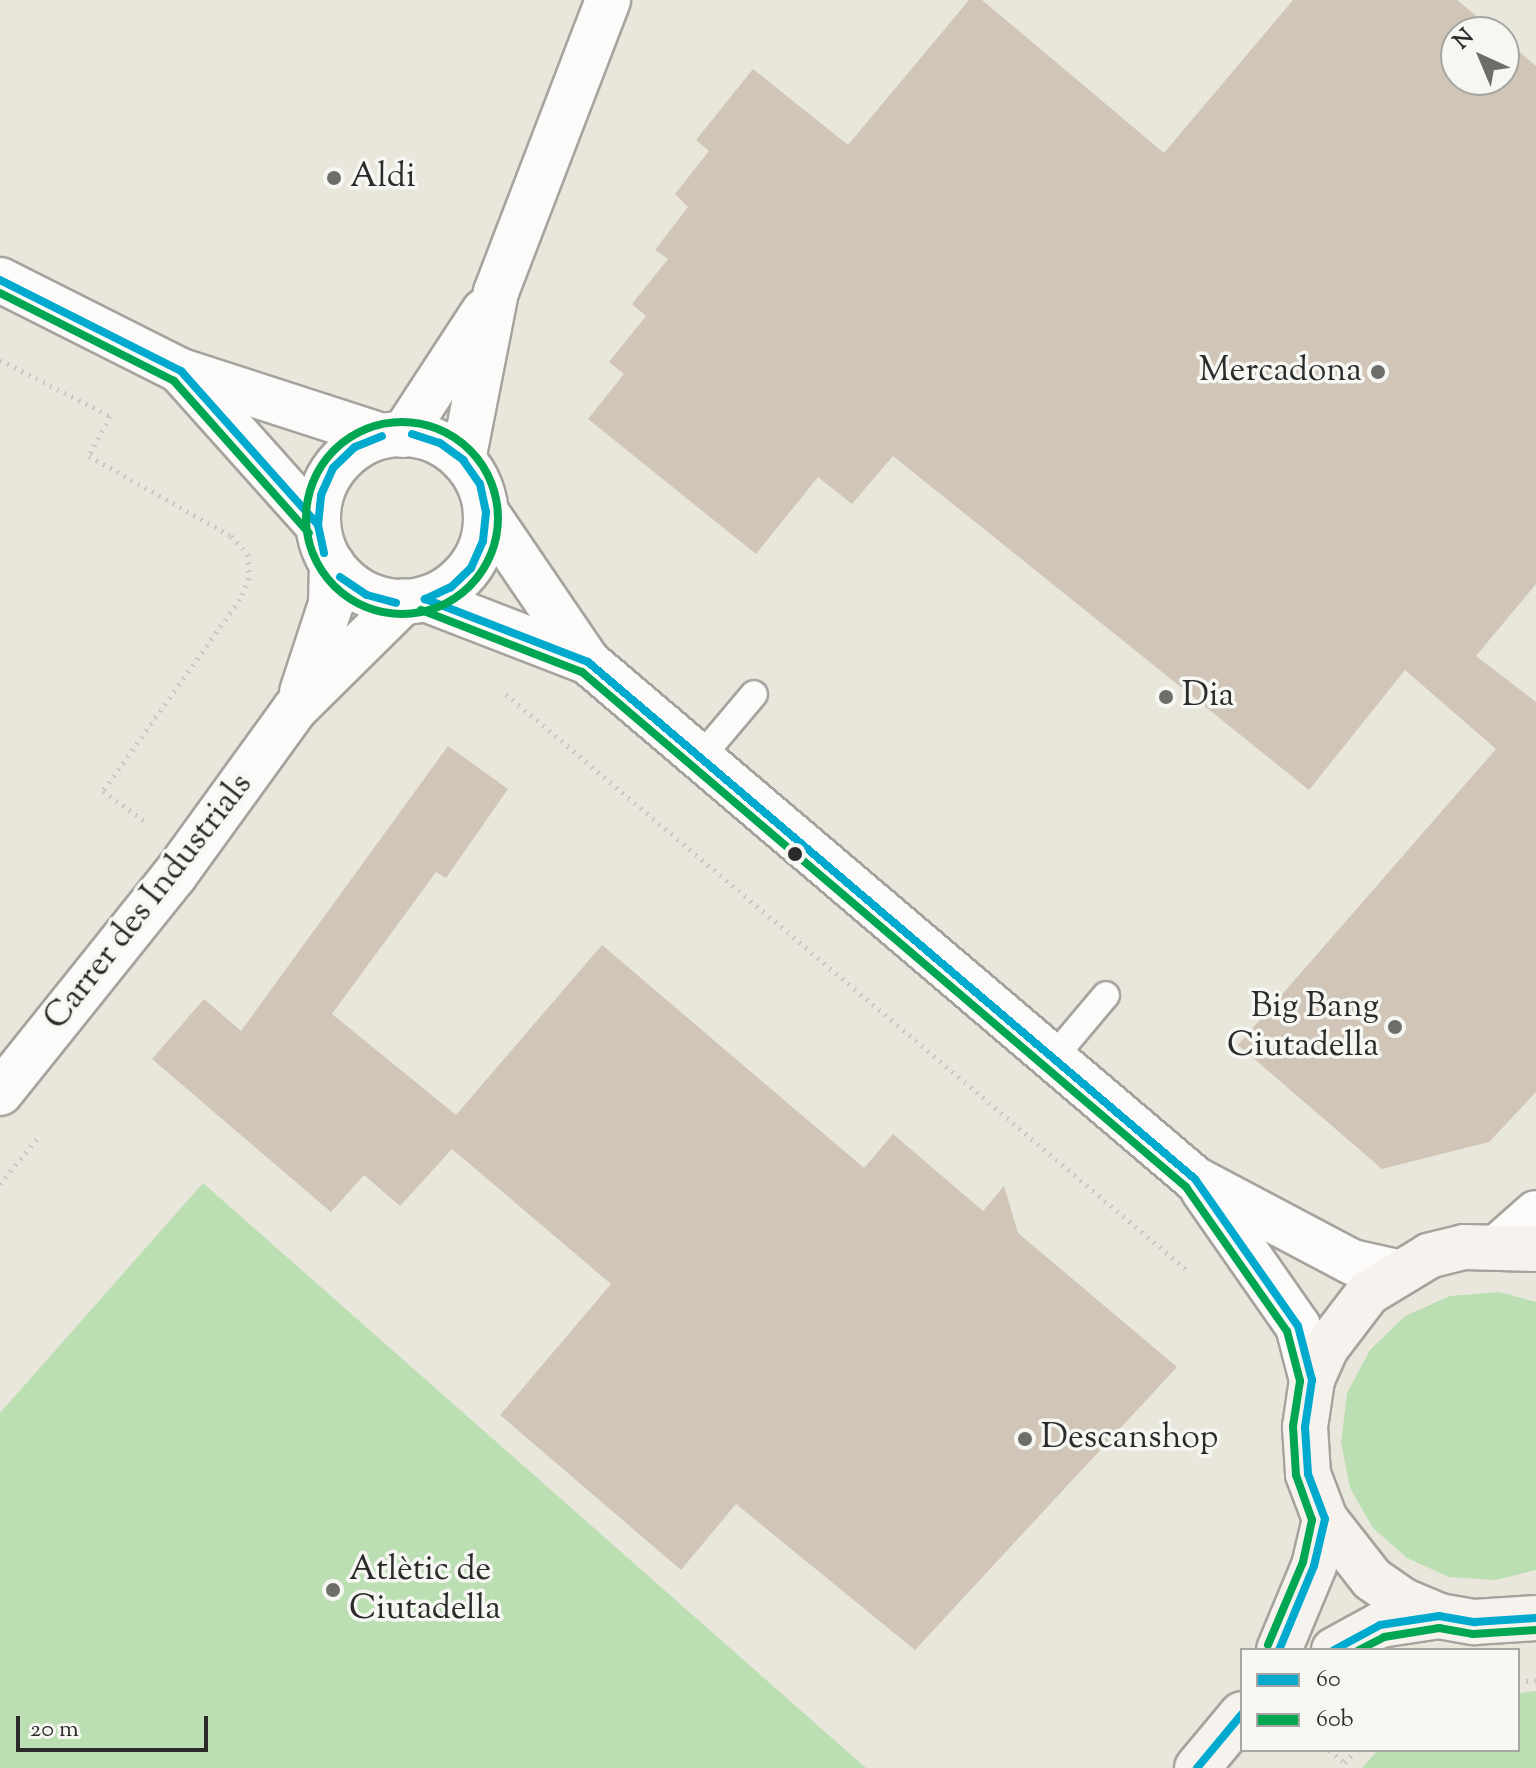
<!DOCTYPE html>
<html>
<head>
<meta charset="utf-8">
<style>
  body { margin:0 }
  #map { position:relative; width:1536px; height:1768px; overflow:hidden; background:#e9e7dc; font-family:"Sorts Mill Goudy",serif }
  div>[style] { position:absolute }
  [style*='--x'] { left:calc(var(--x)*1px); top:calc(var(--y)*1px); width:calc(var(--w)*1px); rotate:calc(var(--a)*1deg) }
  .green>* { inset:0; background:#bbdfb3 }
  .building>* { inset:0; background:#d0c5b6 }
  .path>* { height:5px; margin-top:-2.5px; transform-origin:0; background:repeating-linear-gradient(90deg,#cac9c7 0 2px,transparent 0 8px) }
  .roads { filter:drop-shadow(2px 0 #a5a39d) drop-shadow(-2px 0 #a5a39d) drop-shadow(0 2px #a5a39d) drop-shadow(0 -2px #a5a39d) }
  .service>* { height:26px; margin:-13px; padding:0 13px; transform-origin:13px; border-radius:13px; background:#fcfbfa }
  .minor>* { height:44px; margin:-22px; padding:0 22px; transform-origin:22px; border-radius:22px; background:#fcfbfa }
  .tertiary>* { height:44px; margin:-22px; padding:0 22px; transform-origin:22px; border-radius:22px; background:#fcfbfa }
  .tertiary>.ring { margin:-22px; padding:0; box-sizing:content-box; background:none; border:44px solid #fcfbfa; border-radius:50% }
  .secondary>* { height:44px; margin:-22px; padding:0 22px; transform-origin:22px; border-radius:22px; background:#f6f3ef }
  .bus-1>* { height:8px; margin:-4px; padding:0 4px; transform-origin:4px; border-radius:4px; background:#00a9ce }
  .bus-2>* { height:8px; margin:-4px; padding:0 4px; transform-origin:4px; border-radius:4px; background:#00a651 }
  .bus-2>.ring { margin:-4px; padding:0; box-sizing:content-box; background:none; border:8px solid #00a651; border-radius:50% }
  .dots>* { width:22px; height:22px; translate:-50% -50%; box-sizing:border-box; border:4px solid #f6f6f2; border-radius:50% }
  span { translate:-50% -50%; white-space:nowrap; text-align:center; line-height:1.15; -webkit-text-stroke:7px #f6f6f2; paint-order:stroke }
  .poi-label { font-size:34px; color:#2b2b2b }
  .left { translate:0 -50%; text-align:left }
  .right { translate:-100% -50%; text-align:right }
  .street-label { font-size:34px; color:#2b2b2b }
  .legend { position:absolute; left:1240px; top:1648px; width:280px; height:104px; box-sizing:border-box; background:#f6f6f2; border:2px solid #a5a5a2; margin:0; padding:10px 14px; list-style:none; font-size:24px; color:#2b2b2b }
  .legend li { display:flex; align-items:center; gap:16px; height:40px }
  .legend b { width:40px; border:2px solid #a5a5a2 }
  .north { position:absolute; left:1440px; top:16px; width:80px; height:80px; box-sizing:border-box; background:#f6f6f2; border:2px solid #a5a5a2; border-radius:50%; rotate:316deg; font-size:22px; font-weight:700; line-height:32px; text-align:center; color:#2b2b2b }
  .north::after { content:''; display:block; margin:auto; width:28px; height:36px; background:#6e6d69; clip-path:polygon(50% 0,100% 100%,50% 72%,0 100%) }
  .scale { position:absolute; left:16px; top:1716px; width:192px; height:36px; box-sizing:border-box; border:4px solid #2b2b2b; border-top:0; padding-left:10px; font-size:24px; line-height:28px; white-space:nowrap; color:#2b2b2b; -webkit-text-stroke:6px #f6f6f2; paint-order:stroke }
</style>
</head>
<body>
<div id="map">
  <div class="green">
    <div style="clip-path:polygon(203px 1183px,866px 1768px,0 1768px,0 1413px)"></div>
    <div style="clip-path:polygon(1499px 1292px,1536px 1302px,1536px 1570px,1496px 1580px,1449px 1577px,1407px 1558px,1373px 1528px,1350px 1488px,1341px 1442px,1347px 1393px,1370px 1350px,1405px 1316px,1450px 1296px)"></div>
    <div style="clip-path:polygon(1536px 1691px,1536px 1768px,1362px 1768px,1378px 1750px,1518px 1750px,1518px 1693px)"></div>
  </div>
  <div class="building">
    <div style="clip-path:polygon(969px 0,982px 0,1164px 153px,1293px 0,1457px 0,1496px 32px,1456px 32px,1456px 80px,1504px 80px,1504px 39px,1536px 66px,1536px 584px,1476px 656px,1536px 702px,1536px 1092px,1489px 1142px,1382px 1169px,1238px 1045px,1496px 749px,1405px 670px,1309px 790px,893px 456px,852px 504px,818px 477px,756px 554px,588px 419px,624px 374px,609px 362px,646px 316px,632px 304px,668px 259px,655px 250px,688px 207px,675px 194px,709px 151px,696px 140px,753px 69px,848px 145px)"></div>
    <div style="clip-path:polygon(448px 746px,508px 789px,446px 878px,436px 872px,332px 1014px,456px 1115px,602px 945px,864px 1168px,893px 1134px,983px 1211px,1004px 1186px,1018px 1233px,1177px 1367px,915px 1650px,736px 1504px,681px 1570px,500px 1415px,611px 1284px,452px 1149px,400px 1206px,364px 1175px,331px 1212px,152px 1059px,204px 999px,241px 1031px)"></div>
  </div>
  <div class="path">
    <div style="--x:0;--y:360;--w:123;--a:27"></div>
    <div style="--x:110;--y:416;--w:45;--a:117.7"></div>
    <div style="--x:89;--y:456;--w:163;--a:29.4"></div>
    <div style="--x:231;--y:536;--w:25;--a:47"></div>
    <div style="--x:248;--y:554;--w:24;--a:88"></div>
    <div style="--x:249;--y:578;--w:23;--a:113"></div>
    <div style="--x:240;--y:599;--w:236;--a:125.5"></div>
    <div style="--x:103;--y:791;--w:53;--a:35.8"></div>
    <div style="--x:506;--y:694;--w:893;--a:40.23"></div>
    <div style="--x:0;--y:1184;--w:58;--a:-50.6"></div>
    <div style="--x:1518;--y:1682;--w:18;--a:-6"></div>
    <div style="--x:1329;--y:1750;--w:21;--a:39"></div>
    <div style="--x:1345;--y:1763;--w:17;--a:-50"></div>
  </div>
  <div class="roads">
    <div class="service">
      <div style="--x:701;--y:757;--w:82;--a:-49.9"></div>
      <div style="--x:1053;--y:1058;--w:82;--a:-49.9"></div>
    </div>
    <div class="minor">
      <div style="--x:403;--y:435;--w:148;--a:-56.8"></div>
      <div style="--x:463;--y:460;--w:171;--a:-78.9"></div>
      <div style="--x:496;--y:292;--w:313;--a:-69"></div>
      <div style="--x:302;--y:692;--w:93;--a:-71.8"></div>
      <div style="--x:331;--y:604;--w:40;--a:-88.6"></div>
      <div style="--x:0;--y:1093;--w:278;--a:-51.3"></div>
      <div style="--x:174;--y:876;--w:206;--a:-54.1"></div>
      <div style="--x:295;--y:709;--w:153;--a:-44.7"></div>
      <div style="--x:1500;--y:1245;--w:48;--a:-41.6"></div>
    </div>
    <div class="tertiary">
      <div style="--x:0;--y:280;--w:203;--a:26.7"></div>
      <div style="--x:181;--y:371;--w:211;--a:17.9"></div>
      <div style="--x:182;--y:373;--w:204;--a:48.2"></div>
      <div class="ring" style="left:318px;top:434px;width:124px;height:124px"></div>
      <div style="--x:486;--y:512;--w:181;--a:55.8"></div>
      <div style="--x:588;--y:662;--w:797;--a:40.42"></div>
      <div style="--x:1195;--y:1179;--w:178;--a:27.9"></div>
      <div style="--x:1352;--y:1262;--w:46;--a:12.5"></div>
      <div style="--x:425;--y:599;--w:175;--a:21.1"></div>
      <div style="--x:1203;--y:1190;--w:166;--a:55.1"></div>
      <div style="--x:1298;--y:1326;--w:56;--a:75.5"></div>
    </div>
    <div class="secondary">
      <div style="--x:1536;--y:1249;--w:72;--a:-178.4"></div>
      <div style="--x:1464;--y:1247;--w:36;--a:166"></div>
      <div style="--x:1429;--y:1256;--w:71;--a:148.8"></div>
      <div style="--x:1368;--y:1293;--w:69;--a:127.4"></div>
      <div style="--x:1326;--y:1348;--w:35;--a:114"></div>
      <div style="--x:1312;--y:1380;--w:48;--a:98.5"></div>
      <div style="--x:1305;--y:1427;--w:47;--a:86.3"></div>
      <div style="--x:1308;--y:1474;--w:48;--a:69.3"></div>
      <div style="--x:1325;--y:1519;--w:76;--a:51.9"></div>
      <div style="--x:1372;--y:1579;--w:39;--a:35"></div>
      <div style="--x:1404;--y:1601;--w:38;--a:23"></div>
      <div style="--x:1439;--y:1616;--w:36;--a:10"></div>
      <div style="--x:1474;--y:1622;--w:62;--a:-3.7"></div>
      <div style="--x:1279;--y:1650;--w:91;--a:-67.4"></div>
      <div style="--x:1314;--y:1566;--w:48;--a:-76.8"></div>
      <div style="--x:1334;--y:1650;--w:52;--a:-28.5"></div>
      <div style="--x:1380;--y:1625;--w:60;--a:-8.7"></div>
      <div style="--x:1197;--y:1768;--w:70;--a:-50.2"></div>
    </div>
  </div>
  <div class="bus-1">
    <div style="--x:0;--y:280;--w:203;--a:26.7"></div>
    <div style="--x:181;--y:371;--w:206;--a:48.3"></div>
    <div style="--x:412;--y:434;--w:29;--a:18"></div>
    <div style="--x:440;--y:443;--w:29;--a:36"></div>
    <div style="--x:463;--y:460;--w:29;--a:55"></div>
    <div style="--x:480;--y:484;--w:29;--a:78"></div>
    <div style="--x:486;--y:512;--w:29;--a:96"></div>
    <div style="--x:483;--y:541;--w:30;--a:114"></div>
    <div style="--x:471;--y:568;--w:28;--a:136"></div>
    <div style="--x:451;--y:587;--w:29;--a:155"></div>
    <div style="--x:324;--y:553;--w:29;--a:-102"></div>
    <div style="--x:318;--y:525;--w:30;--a:-84"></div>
    <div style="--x:321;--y:495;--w:30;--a:-66"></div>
    <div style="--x:333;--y:468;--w:30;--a:-44"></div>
    <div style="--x:355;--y:447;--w:29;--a:-22"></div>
    <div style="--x:340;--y:577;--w:32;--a:34"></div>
    <div style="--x:367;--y:595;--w:30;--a:15"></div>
    <div style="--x:425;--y:599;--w:175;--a:21.1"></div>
    <div style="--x:588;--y:662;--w:797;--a:40.42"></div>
    <div style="--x:1195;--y:1179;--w:179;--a:55"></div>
    <div style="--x:1298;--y:1326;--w:56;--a:75.5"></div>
    <div style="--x:1312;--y:1380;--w:48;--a:98.5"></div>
    <div style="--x:1305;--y:1427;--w:47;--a:86.3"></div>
    <div style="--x:1308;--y:1474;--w:48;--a:69.3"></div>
    <div style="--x:1325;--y:1519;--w:48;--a:103.2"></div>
    <div style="--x:1314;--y:1566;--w:91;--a:112.6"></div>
    <div style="--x:1334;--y:1650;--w:52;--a:-28.5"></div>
    <div style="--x:1380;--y:1625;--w:60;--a:-8.7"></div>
    <div style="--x:1439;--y:1616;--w:36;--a:10"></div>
    <div style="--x:1474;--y:1622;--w:62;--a:-3.7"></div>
    <div style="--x:1197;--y:1768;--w:70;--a:-50.2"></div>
  </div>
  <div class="bus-2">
    <div style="--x:0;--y:293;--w:195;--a:26.8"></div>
    <div style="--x:174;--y:381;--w:203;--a:48.4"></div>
    <div class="ring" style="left:306px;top:422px;width:184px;height:184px"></div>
    <div style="--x:421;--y:610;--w:173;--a:21.1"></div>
    <div style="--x:582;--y:672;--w:794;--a:40.45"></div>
    <div style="--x:1186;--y:1187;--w:176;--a:55"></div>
    <div style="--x:1287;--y:1331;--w:52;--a:75.4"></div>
    <div style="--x:1300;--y:1381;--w:46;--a:98.8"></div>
    <div style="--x:1293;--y:1426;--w:49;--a:86.5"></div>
    <div style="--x:1296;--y:1475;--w:48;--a:70.4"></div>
    <div style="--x:1312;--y:1520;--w:43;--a:102.1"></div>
    <div style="--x:1303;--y:1562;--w:90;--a:112.9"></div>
    <div style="--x:1359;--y:1650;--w:28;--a:-27"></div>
    <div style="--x:1384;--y:1637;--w:56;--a:-9.3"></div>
    <div style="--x:1439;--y:1628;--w:35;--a:10"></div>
    <div style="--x:1473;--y:1634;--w:63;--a:-3.6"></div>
  </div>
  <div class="dots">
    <div style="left:334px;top:178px;background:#6e6d69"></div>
    <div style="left:1378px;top:372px;background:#6e6d69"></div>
    <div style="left:1166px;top:697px;background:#6e6d69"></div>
    <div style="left:795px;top:854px;background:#2b2b2b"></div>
    <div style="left:1395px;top:1027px;background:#6e6d69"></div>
    <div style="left:1025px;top:1439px;background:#6e6d69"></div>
    <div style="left:333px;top:1590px;background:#6e6d69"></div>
  </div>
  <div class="poi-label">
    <span class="left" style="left:350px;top:178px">Aldi</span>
    <span class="right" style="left:1362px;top:372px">Mercadona</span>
    <span class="left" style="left:1182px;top:697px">Dia</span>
    <span class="right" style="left:1379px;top:1027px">Big Bang<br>Ciutadella</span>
    <span class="left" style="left:1041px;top:1439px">Descanshop</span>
    <span class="left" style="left:349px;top:1590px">Atlètic de<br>Ciutadella</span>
  </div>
  <div class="street-label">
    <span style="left:149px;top:902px;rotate:-52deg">Carrer des Industrials</span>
  </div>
  <ul class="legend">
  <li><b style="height:10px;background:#00a9ce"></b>60</li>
  <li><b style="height:10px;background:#00a651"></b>60b</li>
  </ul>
  <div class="north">N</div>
  <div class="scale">20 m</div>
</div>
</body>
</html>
